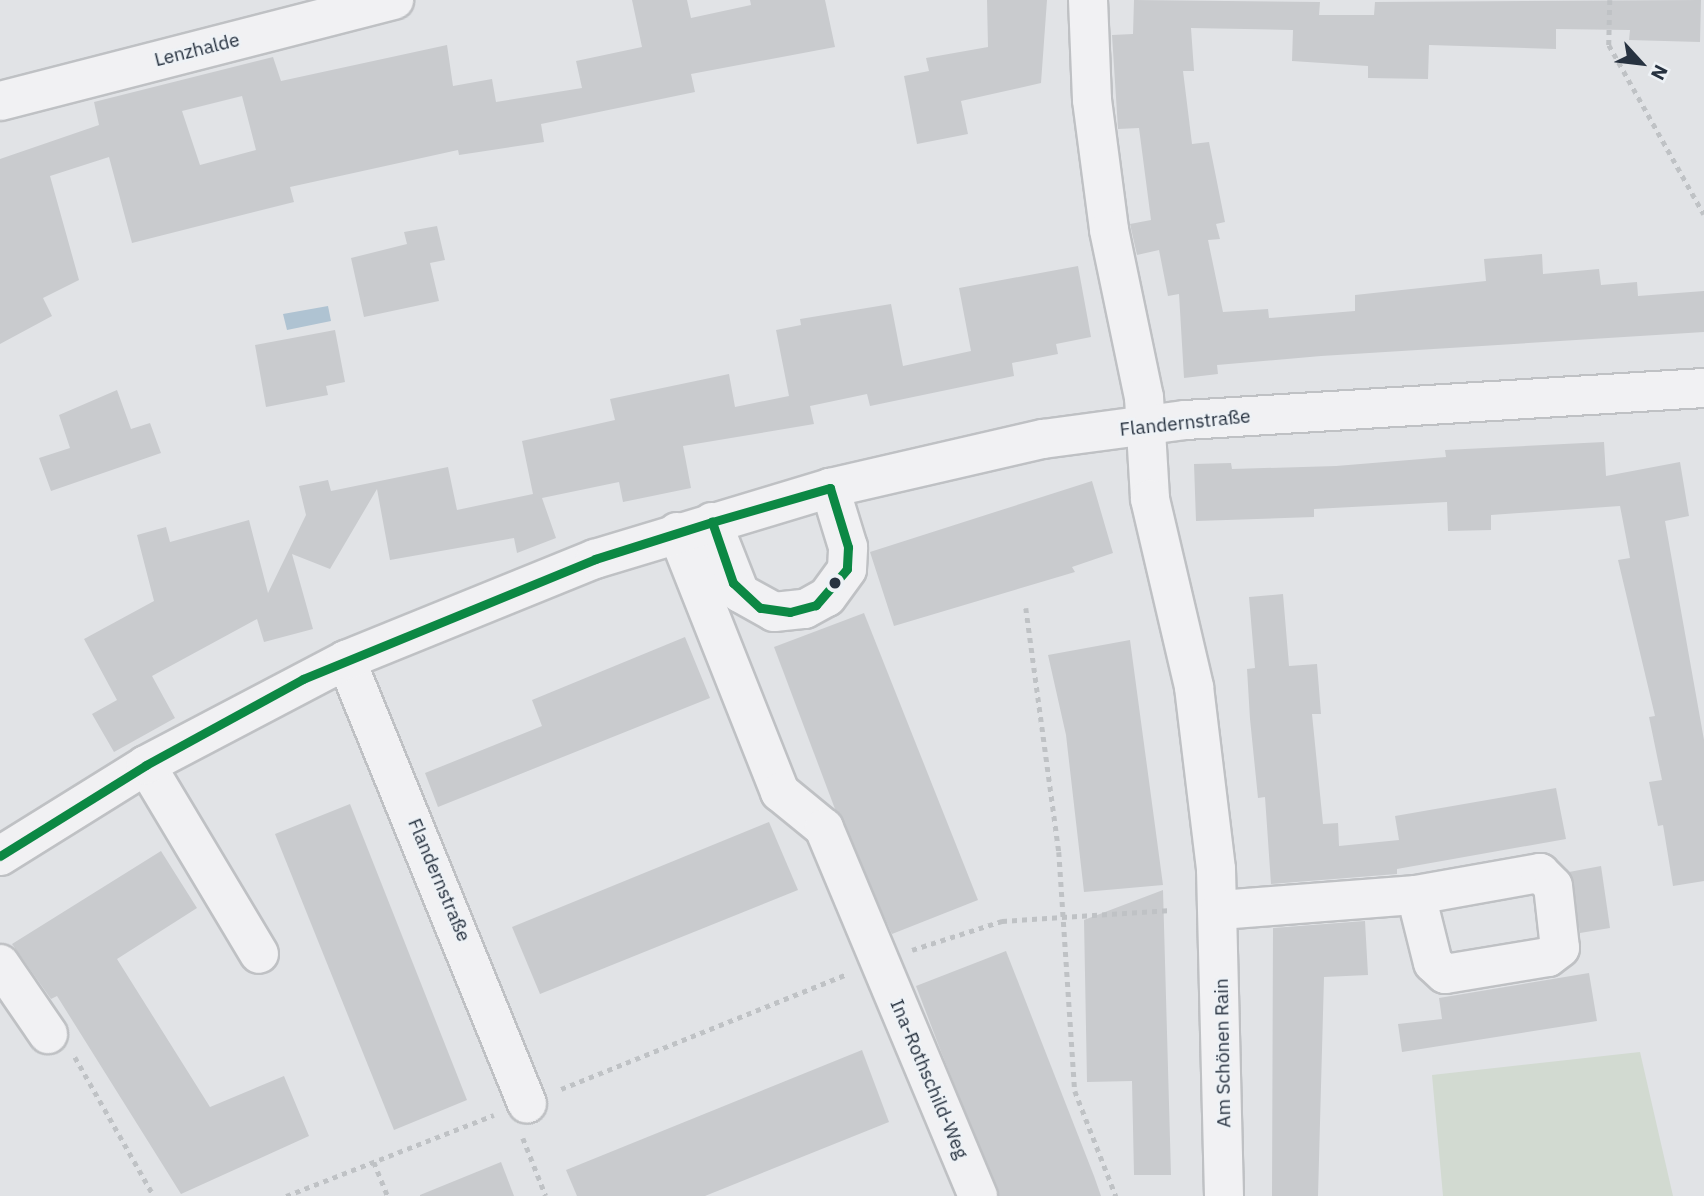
<!DOCTYPE html>
<html>
<head>
<meta charset="utf-8">
<style>
  body { margin:0 }
  #map { position:relative; width:1704px; height:1196px; overflow:hidden; background:#e1e3e6; font-family:"IBM Plex Sans",sans-serif }
  div>[style] { position:absolute }
  [style*='--x'] { left:calc(var(--x)*1px); top:calc(var(--y)*1px); width:calc(var(--w)*1px); rotate:calc(var(--a)*1deg) }
  .green>* { inset:0; background:#d2dad1 }
  .water>* { inset:0; background:#afc3d2 }
  .building>* { inset:0; background:#c9cbce }
  .path>* { height:4.5px; margin-top:-2.25px; transform-origin:0; background:repeating-linear-gradient(90deg,#bfc2c5 0 5px,transparent 0 10px) }
  .roads { filter:drop-shadow(2px 0 #bfc1c4) drop-shadow(-2px 0 #bfc1c4) drop-shadow(0 2px #bfc1c4) drop-shadow(0 -2px #bfc1c4) }
  .minor>* { height:38px; margin:-19px; padding:0 19px; transform-origin:19px; border-radius:19px; background:#f1f1f3 }
  .bus-1>* { height:9px; margin:-4.5px; padding:0 4.5px; transform-origin:4.5px; border-radius:4.5px; background:#0c8844 }
  .dots>* { width:19px; height:19px; translate:-50% -50%; box-sizing:border-box; border:4px solid #eef2f6; border-radius:50% }
  span { translate:-50% -50%; white-space:nowrap; text-align:center; line-height:1.15; -webkit-text-stroke:5px #eef2f6; paint-order:stroke }
  .street-label { font-size:19px; color:#273240 }
  .north { position:absolute; left:1606px; top:28px; width:70px; height:70px; -webkit-text-stroke:5px #eef2f6; paint-order:stroke; rotate:117deg; font-size:19px; font-weight:700; line-height:28px; text-align:center; color:#273240 }
  .north::after { content:''; display:block; margin:auto; width:24px; height:32px; background:#273240; clip-path:polygon(50% 0,100% 100%,50% 72%,0 100%) }
</style>
</head>
<body>
<div id="map">
  <div class="green">
    <div style="clip-path:polygon(1640px 1052px,1673px 1196px,1443px 1196px,1432px 1075px)"></div>
  </div>
  <div class="water">
    <div style="clip-path:polygon(328px 306px,331px 321px,287px 330px,283px 314px)"></div>
  </div>
  <div class="building">
    <div style="clip-path:polygon(evenodd,632px 0,687px 0,691px 18px,751px 5px,750px 0,825px 0,835px 47px,691px 74px,695px 92px,541px 124px,544px 142px,459px 155px,458px 150px,290px 187px,294px 202px,132px 243px,109px 157px,50px 176px,79px 280px,43px 298px,52px 316px,0 344px,0 159px,99px 125px,94px 102px,273px 57px,281px 81px,447px 45px,453px 86px,492px 79px,496px 102px,582px 88px,576px 61px,642px 47px,632px 0,242px 96px,256px 150px,200px 165px,182px 111px,242px 96px)"></div>
    <div style="clip-path:polygon(987px 0,1047px 0,1041px 83px,961px 101px,968px 134px,917px 144px,904px 76px,929px 71px,926px 58px,988px 47px)"></div>
    <div style="clip-path:polygon(1134px 0,1320px 2px,1319px 15px,1374px 15px,1375px 2px,1701px 0,1700px 42px,1629px 40px,1630px 30px,1556px 29px,1556px 49px,1429px 45px,1428px 79px,1368px 78px,1368px 66px,1292px 61px,1293px 30px,1191px 28px,1194px 71px,1183px 71px,1192px 144px,1209px 142px,1225px 222px,1216px 224px,1220px 239px,1208px 240px,1223px 312px,1268px 309px,1269px 318px,1355px 311px,1355px 295px,1486px 281px,1484px 259px,1542px 254px,1543px 274px,1599px 269px,1601px 285px,1637px 282px,1638px 296px,1704px 291px,1704px 332px,1321px 356px,1217px 365px,1218px 374px,1184px 378px,1179px 294px,1168px 296px,1159px 250px,1137px 255px,1130px 224px,1151px 220px,1139px 128px,1118px 129px,1112px 35px,1133px 34px)"></div>
    <div style="clip-path:polygon(437px 226px,445px 260px,430px 263px,439px 301px,364px 317px,351px 258px,407px 244px,404px 232px)"></div>
    <div style="clip-path:polygon(1078px 266px,1091px 337px,1056px 344px,1058px 354px,1012px 363px,1014px 376px,870px 406px,867px 394px,810px 406px,814px 424px,683px 446px,691px 488px,623px 502px,619px 482px,542px 498px,556px 538px,517px 553px,514px 538px,390px 560px,377px 489px,330px 569px,292px 554px,313px 629px,264px 642px,257px 619px,152px 676px,175px 718px,114px 752px,92px 714px,117px 700px,84px 639px,154px 601px,137px 535px,166px 527px,170px 542px,249px 520px,268px 593px,306px 515px,299px 486px,328px 480px,331px 491px,448px 467px,457px 510px,533px 494px,522px 441px,615px 420px,610px 399px,729px 374px,735px 407px,789px 396px,776px 330px,801px 325px,800px 319px,891px 304px,903px 366px,971px 351px,959px 288px)"></div>
    <div style="clip-path:polygon(335px 330px,345px 382px,326px 386px,328px 395px,266px 407px,255px 345px)"></div>
    <div style="clip-path:polygon(117px 390px,131px 429px,150px 423px,161px 453px,51px 491px,39px 458px,70px 448px,59px 415px)"></div>
    <div style="clip-path:polygon(1604px 442px,1606px 476px,1680px 462px,1689px 516px,1665px 521px,1704px 740px,1704px 881px,1673px 886px,1663px 825px,1658px 826px,1649px 782px,1662px 780px,1649px 717px,1655px 716px,1618px 560px,1630px 558px,1620px 506px,1491px 515px,1491px 530px,1448px 531px,1447px 502px,1314px 509px,1314px 517px,1196px 521px,1194px 464px,1231px 463px,1232px 469px,1336px 466px,1446px 457px,1445px 450px)"></div>
    <div style="clip-path:polygon(1092px 481px,1113px 553px,1072px 567px,1075px 572px,894px 626px,870px 552px)"></div>
    <div style="clip-path:polygon(1283px 594px,1289px 666px,1317px 664px,1321px 714px,1312px 714px,1323px 824px,1338px 823px,1339px 846px,1399px 840px,1395px 816px,1556px 788px,1566px 839px,1397px 869px,1397px 874px,1271px 884px,1265px 797px,1258px 798px,1250px 719px,1247px 669px,1255px 668px,1249px 597px)"></div>
    <div style="clip-path:polygon(864px 613px,978px 900px,892px 934px,835px 809px,774px 647px)"></div>
    <div style="clip-path:polygon(685px 637px,710px 698px,438px 807px,425px 773px,542px 726px,532px 700px)"></div>
    <div style="clip-path:polygon(1130px 640px,1163px 885px,1084px 892px,1066px 735px,1048px 655px)"></div>
    <div style="clip-path:polygon(350px 804px,467px 1100px,394px 1130px,275px 834px)"></div>
    <div style="clip-path:polygon(769px 822px,798px 890px,540px 994px,512px 927px)"></div>
    <div style="clip-path:polygon(161px 851px,197px 908px,117px 959px,210px 1107px,284px 1076px,309px 1136px,181px 1194px,57px 996px,51px 999px,12px 944px)"></div>
    <div style="clip-path:polygon(1601px 866px,1610px 928px,1580px 933px,1569px 872px)"></div>
    <div style="clip-path:polygon(1163px 890px,1171px 1175px,1134px 1175px,1132px 1081px,1087px 1082px,1084px 920px)"></div>
    <div style="clip-path:polygon(1365px 921px,1368px 975px,1324px 977px,1318px 1196px,1272px 1196px,1273px 928px)"></div>
    <div style="clip-path:polygon(1006px 951px,1094px 1176px,1101px 1196px,999px 1196px,942px 1054px,916px 986px)"></div>
    <div style="clip-path:polygon(1589px 973px,1597px 1021px,1402px 1052px,1398px 1024px,1442px 1019px,1439px 998px)"></div>
    <div style="clip-path:polygon(862px 1050px,889px 1122px,705px 1196px,577px 1196px,566px 1170px)"></div>
    <div style="clip-path:polygon(501px 1162px,514px 1196px,420px 1196px,420px 1195px)"></div>
  </div>
  <div class="path">
    <div style="--x:1610;--y:0;--w:45;--a:91.3"></div>
    <div style="--x:1609;--y:45;--w:194;--a:60.7"></div>
    <div style="--x:1026;--y:608;--w:246;--a:82.3"></div>
    <div style="--x:1059;--y:852;--w:240;--a:86.2"></div>
    <div style="--x:1075;--y:1091;--w:113;--a:68.7"></div>
    <div style="--x:912;--y:950;--w:95;--a:-17.9"></div>
    <div style="--x:1002;--y:921;--w:170;--a:-3.7"></div>
    <div style="--x:75;--y:1057;--w:160;--a:60.4"></div>
    <div style="--x:561;--y:1089;--w:306;--a:-21.9"></div>
    <div style="--x:523;--y:1138;--w:62;--a:68.4"></div>
    <div style="--x:374;--y:1162;--w:37;--a:68"></div>
    <div style="--x:286;--y:1196;--w:223;--a:-21.3"></div>
  </div>
  <div class="roads">
    <div class="minor">
      <div style="--x:1088;--y:0;--w:100;--a:87.7"></div>
      <div style="--x:1092;--y:100;--w:131;--a:82.5"></div>
      <div style="--x:1109;--y:230;--w:171;--a:78.2"></div>
      <div style="--x:1144;--y:397;--w:102;--a:86.6"></div>
      <div style="--x:1150;--y:499;--w:193;--a:76.8"></div>
      <div style="--x:1194;--y:687;--w:183;--a:83.1"></div>
      <div style="--x:1216;--y:869;--w:327;--a:88.6"></div>
      <div style="--x:0;--y:101;--w:407;--a:-14.4"></div>
      <div style="--x:712;--y:522;--w:76;--a:68.5"></div>
      <div style="--x:740;--y:593;--w:39;--a:29"></div>
      <div style="--x:774;--y:612;--w:31;--a:-6"></div>
      <div style="--x:805;--y:609;--w:25;--a:-29"></div>
      <div style="--x:827;--y:597;--w:34;--a:-54"></div>
      <div style="--x:847;--y:569;--w:22;--a:-87"></div>
      <div style="--x:848;--y:547;--w:62;--a:-107"></div>
      <div style="--x:677;--y:532;--w:280;--a:68.4"></div>
      <div style="--x:780;--y:792;--w:57;--a:39.3"></div>
      <div style="--x:824;--y:828;--w:399;--a:67.3"></div>
      <div style="--x:346;--y:660;--w:479;--a:67.8"></div>
      <div style="--x:146;--y:765;--w:220;--a:59.1"></div>
      <div style="--x:0;--y:856;--w:172;--a:-31.9"></div>
      <div style="--x:146;--y:765;--w:226;--a:-27.7"></div>
      <div style="--x:346;--y:660;--w:269;--a:-22.1"></div>
      <div style="--x:595;--y:559;--w:245;--a:-16.8"></div>
      <div style="--x:830;--y:488;--w:219;--a:-13"></div>
      <div style="--x:1043;--y:439;--w:144;--a:-7.6"></div>
      <div style="--x:1186;--y:420;--w:519;--a:-3.54"></div>
      <div style="--x:1220;--y:910;--w:197;--a:-4.4"></div>
      <div style="--x:1416;--y:895;--w:126;--a:-10.1"></div>
      <div style="--x:1540;--y:873;--w:18;--a:45"></div>
      <div style="--x:1553;--y:886;--w:62;--a:83.6"></div>
      <div style="--x:1560;--y:948;--w:15;--a:143"></div>
      <div style="--x:1548;--y:957;--w:104;--a:170.6"></div>
      <div style="--x:1445;--y:974;--w:16;--a:-137"></div>
      <div style="--x:1433;--y:963;--w:70;--a:-104"></div>
      <div style="--x:0;--y:964;--w:85;--a:55.6"></div>
    </div>
  </div>
  <div class="bus-1">
    <div style="--x:830;--y:488;--w:62;--a:73"></div>
    <div style="--x:848;--y:547;--w:22;--a:93"></div>
    <div style="--x:847;--y:569;--w:48;--a:130.7"></div>
    <div style="--x:816;--y:605;--w:27;--a:165"></div>
    <div style="--x:790;--y:612;--w:30;--a:-172"></div>
    <div style="--x:760;--y:608;--w:37;--a:-137"></div>
    <div style="--x:733;--y:583;--w:65;--a:-109"></div>
    <div style="--x:712;--y:522;--w:123;--a:-16.1"></div>
    <div style="--x:0;--y:856;--w:172;--a:-31.9"></div>
    <div style="--x:146;--y:765;--w:179;--a:-28.7"></div>
    <div style="--x:303;--y:679;--w:316;--a:-22.3"></div>
    <div style="--x:595;--y:559;--w:123;--a:-17.5"></div>
  </div>
  <div class="dots">
    <div style="left:835px;top:583px;background:#273240"></div>
  </div>
  <div class="street-label">
    <span style="left:197px;top:50px;rotate:-14deg">Lenzhalde</span>
    <span style="left:1185px;top:423px;rotate:-6deg">Flandernstraße</span>
    <span style="left:439px;top:880px;rotate:67deg">Flandernstraße</span>
    <span style="left:1223px;top:1053px;rotate:-91deg">Am Schönen Rain</span>
    <span style="left:929px;top:1079px;rotate:67deg">Ina-Rothschild-Weg</span>
  </div>
  <div class="north">N</div>
</div>
</body>
</html>
